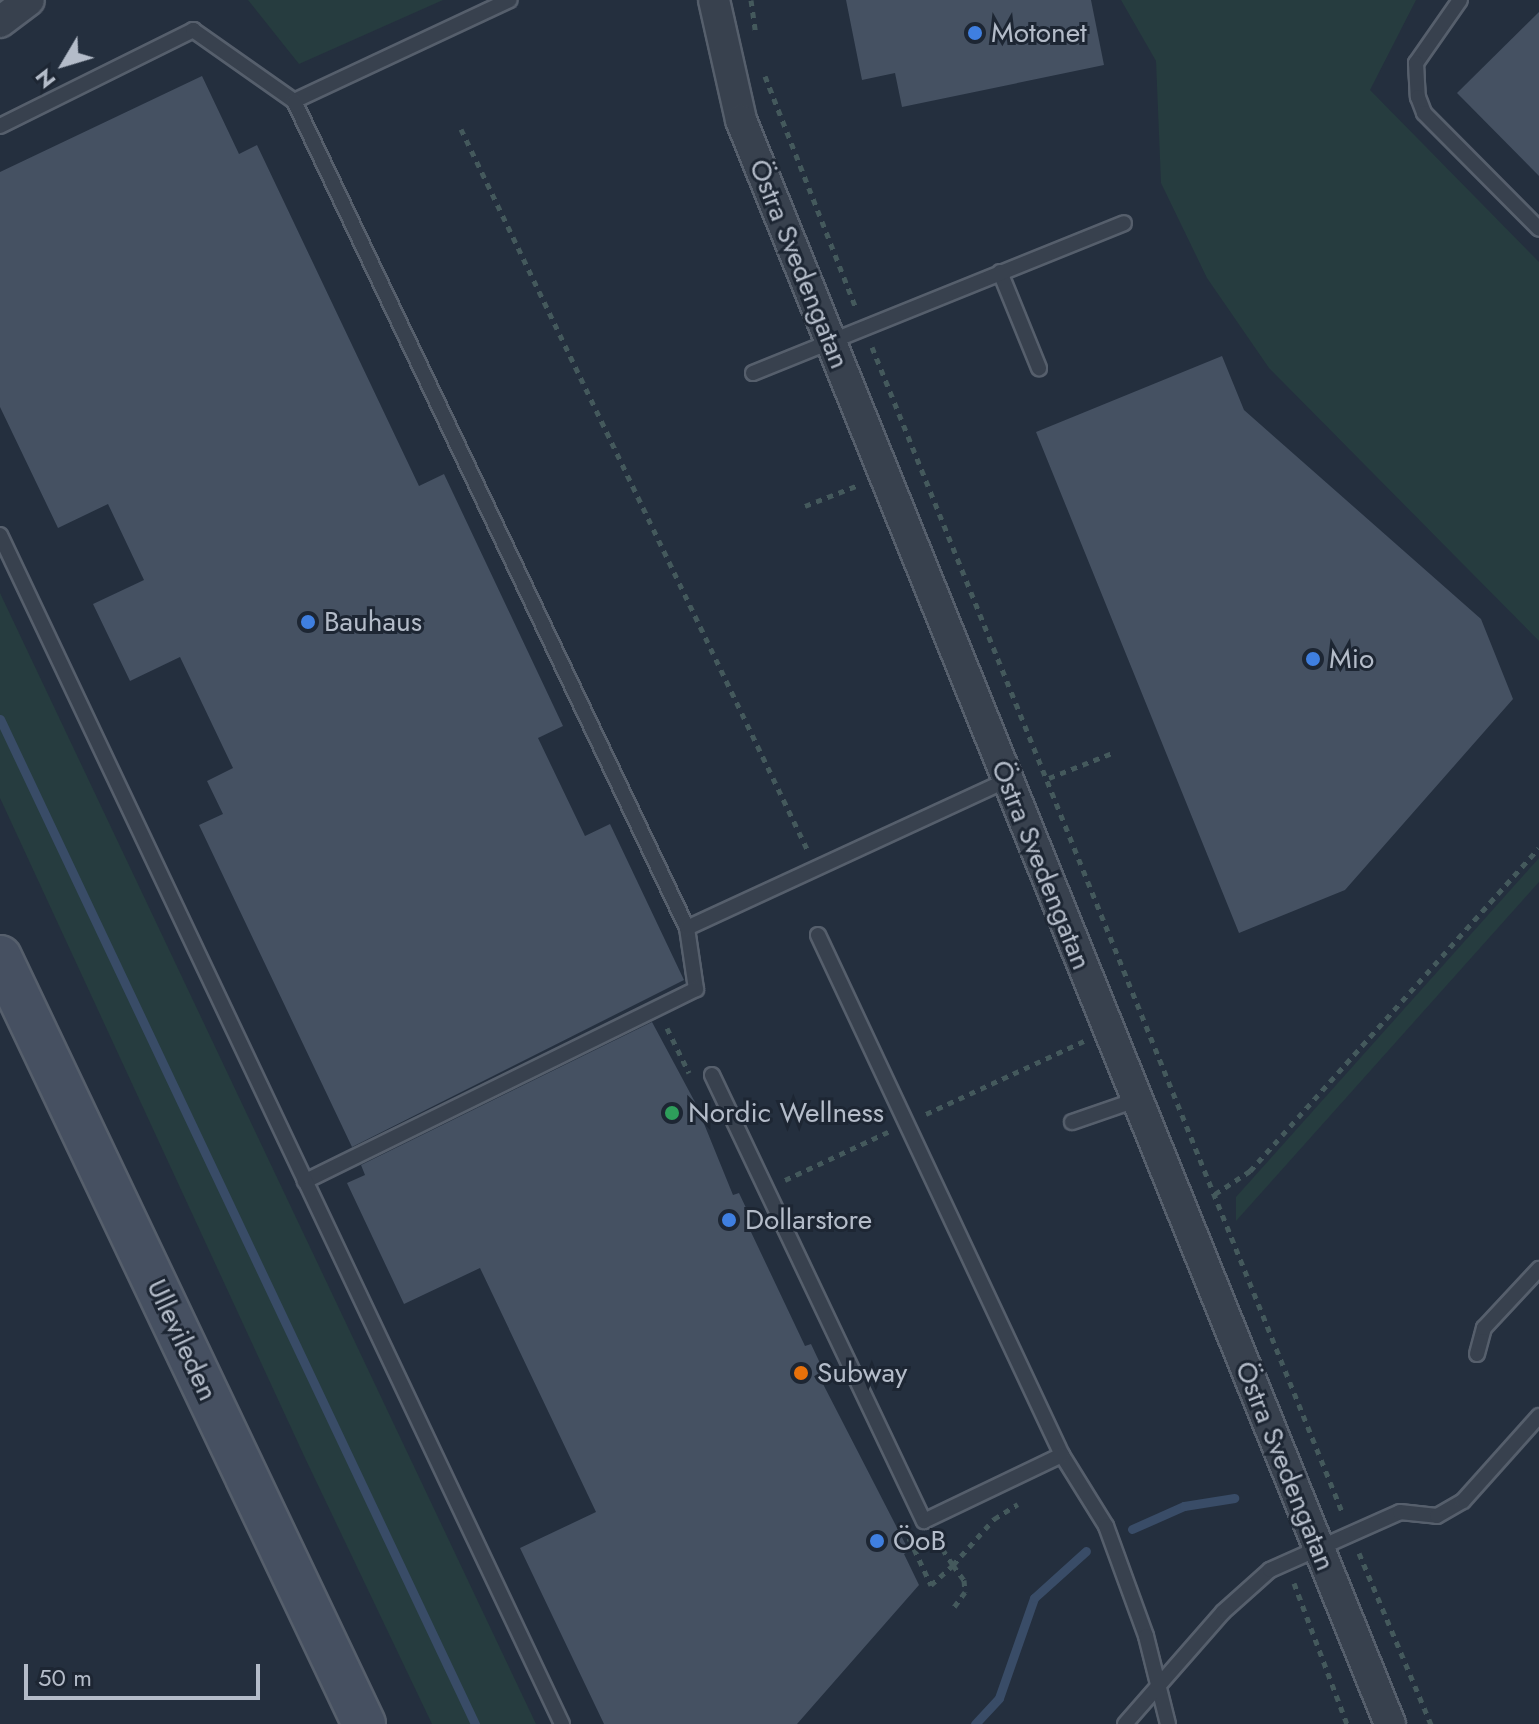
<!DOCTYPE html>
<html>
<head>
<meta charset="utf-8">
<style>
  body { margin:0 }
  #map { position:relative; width:1539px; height:1724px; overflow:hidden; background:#242f3e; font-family:Jost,sans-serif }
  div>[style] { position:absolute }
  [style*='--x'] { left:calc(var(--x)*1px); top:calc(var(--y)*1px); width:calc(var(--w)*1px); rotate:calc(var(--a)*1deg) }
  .green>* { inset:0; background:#263c3f }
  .stream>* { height:9px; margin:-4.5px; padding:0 4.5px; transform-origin:4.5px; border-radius:4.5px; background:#394c67 }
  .building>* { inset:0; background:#455162 }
  .path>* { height:5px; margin-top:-2.5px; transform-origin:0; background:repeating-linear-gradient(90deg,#44595c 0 6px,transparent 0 12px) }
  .roads { filter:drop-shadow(2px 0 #565f6c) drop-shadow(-2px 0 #565f6c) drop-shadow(0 2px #565f6c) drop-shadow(0 -2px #565f6c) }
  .service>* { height:14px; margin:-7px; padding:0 7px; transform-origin:7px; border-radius:7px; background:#38414e }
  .minor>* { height:30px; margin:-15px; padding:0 15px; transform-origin:15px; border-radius:15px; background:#38414e }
  .secondary>* { height:42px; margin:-21px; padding:0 21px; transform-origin:21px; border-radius:21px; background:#465061 }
  .dots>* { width:22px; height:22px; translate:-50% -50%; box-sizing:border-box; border:4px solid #1d2633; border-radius:50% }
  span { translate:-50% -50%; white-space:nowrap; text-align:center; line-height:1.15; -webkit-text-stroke:6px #1d2633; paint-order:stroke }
  .poi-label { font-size:28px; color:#b4bcc9 }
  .left { translate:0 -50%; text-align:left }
  .street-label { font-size:28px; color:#b4bcc9 }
  .north { position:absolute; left:24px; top:24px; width:80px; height:80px; -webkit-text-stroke:6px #1d2633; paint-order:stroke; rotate:232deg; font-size:22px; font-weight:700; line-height:32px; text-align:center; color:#b4bcc9 }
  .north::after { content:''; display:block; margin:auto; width:28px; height:36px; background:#b4bcc9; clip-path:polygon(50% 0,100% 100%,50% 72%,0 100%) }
  .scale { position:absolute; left:24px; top:1664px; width:236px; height:36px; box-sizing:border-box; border:4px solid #b4bcc9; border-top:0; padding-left:10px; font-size:24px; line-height:28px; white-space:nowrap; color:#b4bcc9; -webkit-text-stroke:6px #1d2633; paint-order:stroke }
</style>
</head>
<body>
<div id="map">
  <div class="green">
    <div style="clip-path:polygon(248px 0,443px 0,299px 64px)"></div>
    <div style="clip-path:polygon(1121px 0,1416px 0,1370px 90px,1539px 262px,1539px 641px,1269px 368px,1207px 278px,1161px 183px,1156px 61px)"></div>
    <div style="clip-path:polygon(0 593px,536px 1724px,432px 1724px,306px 1460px,0 798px)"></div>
    <div style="clip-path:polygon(1539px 858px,1539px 882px,1236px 1221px,1236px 1197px)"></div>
  </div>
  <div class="stream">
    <div style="--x:0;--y:719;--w:1112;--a:64.7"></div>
    <div style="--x:1132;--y:1529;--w:57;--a:-23.9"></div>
    <div style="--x:1184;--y:1506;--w:51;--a:-9.1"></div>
    <div style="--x:975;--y:1724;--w:35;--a:-47"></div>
    <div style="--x:999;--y:1698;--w:106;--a:-70.7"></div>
    <div style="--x:1034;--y:1598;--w:70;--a:-42.1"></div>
  </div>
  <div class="building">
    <div style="clip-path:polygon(846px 0,1091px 0,1104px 65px,902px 107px,895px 73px,862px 80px)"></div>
    <div style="clip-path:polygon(1539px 12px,1539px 176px,1457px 93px)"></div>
    <div style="clip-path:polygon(202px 76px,239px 154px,257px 145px,419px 486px,444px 474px,563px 726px,538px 738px,585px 836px,610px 824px,684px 980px,352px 1147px,199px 825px,223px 814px,207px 781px,233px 768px,180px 657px,130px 681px,93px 604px,144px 580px,108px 504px,58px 528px,0 407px,0 172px)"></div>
    <div style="clip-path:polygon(1222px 356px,1244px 410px,1481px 619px,1513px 699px,1345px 890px,1239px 933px,1036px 432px)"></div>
    <div style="clip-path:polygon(652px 1022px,696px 1104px,733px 1195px,739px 1193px,756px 1229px,751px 1232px,805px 1346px,811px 1344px,819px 1361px,827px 1380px,822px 1382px,909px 1551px,904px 1554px,919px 1585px,797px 1724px,604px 1724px,520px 1548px,596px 1512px,480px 1268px,404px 1304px,347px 1183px,365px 1175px,361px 1165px)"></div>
  </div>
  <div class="path">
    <div style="--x:751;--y:0;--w:35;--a:82"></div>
    <div style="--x:765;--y:76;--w:249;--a:68.6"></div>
    <div style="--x:461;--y:129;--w:799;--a:64.33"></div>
    <div style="--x:872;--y:347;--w:1258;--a:68.02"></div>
    <div style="--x:805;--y:506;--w:55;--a:-21.4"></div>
    <div style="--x:1049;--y:778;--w:68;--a:-21.6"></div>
    <div style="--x:667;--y:1028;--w:50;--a:63.9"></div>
    <div style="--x:926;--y:1114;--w:174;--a:-24.8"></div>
    <div style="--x:785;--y:1180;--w:114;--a:-25"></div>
    <div style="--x:1215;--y:1194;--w:42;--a:-33.3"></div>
    <div style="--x:1250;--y:1171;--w:433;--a:-48.2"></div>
    <div style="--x:909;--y:1538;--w:52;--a:64.9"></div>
    <div style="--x:931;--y:1585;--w:30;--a:-42"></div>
    <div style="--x:953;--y:1565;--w:19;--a:54"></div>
    <div style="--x:964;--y:1580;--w:12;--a:85"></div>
    <div style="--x:965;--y:1592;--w:22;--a:126"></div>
    <div style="--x:936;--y:1539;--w:31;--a:57"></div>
    <div style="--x:953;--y:1565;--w:62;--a:-48.3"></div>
    <div style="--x:994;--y:1519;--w:28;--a:-32"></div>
    <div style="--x:1359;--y:1553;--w:186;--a:67.2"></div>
    <div style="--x:1294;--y:1583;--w:151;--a:69.4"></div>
  </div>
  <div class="roads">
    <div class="service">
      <div style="--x:1460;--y:0;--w:77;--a:124.9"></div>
      <div style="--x:1416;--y:63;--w:34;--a:87"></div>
      <div style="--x:1418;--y:97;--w:17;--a:69"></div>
      <div style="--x:1424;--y:113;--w:163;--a:45.2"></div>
      <div style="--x:294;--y:101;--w:238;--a:-25.1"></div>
      <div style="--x:0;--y:126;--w:216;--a:-26.4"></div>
      <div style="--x:193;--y:30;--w:123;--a:35.1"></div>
      <div style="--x:294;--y:101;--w:916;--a:64.58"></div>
      <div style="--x:687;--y:928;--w:62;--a:81.6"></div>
      <div style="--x:696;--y:989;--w:436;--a:153.8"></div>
      <div style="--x:1000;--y:272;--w:104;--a:67.9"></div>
      <div style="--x:753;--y:373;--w:400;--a:-22"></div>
      <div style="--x:0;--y:535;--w:1315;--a:64.7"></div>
      <div style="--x:687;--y:928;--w:353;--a:-24.8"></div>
      <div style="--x:818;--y:935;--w:574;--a:64.86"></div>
      <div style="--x:1062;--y:1455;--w:84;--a:58.2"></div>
      <div style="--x:1106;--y:1526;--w:117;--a:70"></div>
      <div style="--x:1146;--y:1636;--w:91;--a:76"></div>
      <div style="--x:712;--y:1075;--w:494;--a:64.6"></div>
      <div style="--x:924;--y:1521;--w:153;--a:-25.6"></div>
      <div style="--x:1072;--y:1122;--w:68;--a:-19"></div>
      <div style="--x:1477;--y:1354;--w:27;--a:-75"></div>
      <div style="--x:1484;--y:1328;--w:81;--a:-47"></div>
      <div style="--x:1125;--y:1724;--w:149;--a:-48.8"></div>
      <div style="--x:1223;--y:1612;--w:63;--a:-41.8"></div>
      <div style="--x:1270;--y:1570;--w:142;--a:-24"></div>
      <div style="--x:1400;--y:1512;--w:37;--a:6"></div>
      <div style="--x:1437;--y:1516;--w:30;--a:-30"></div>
      <div style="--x:1463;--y:1501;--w:114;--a:-48.2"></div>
    </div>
    <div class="minor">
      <div style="--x:714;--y:0;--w:123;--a:77.3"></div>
      <div style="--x:741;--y:120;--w:1730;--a:67.97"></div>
      <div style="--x:0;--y:22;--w:36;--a:-37"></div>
    </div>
    <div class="secondary">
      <div style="--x:0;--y:957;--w:849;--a:64.61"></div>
    </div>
  </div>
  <div class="dots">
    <div style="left:975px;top:33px;background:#3f7fe0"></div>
    <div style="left:308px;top:622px;background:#3f7fe0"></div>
    <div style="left:1313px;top:659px;background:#3f7fe0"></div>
    <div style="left:672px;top:1113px;background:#2e9e5b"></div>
    <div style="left:729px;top:1220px;background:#3f7fe0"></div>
    <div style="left:801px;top:1373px;background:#e8710a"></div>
    <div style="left:877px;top:1541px;background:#3f7fe0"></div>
  </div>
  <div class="poi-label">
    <span class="left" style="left:991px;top:33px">Motonet</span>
    <span class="left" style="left:324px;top:622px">Bauhaus</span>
    <span class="left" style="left:1329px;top:659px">Mio</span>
    <span class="left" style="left:688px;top:1113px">Nordic Wellness</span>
    <span class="left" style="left:745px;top:1220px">Dollarstore</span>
    <span class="left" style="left:817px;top:1373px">Subway</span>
    <span class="left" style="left:893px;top:1541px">ÖoB</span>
  </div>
  <div class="street-label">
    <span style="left:799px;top:264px;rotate:68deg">Östra Svedengatan</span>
    <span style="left:1041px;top:865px;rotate:68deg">Östra Svedengatan</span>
    <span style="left:182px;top:1340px;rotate:65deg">Ullevileden</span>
    <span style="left:1285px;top:1466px;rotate:68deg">Östra Svedengatan</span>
  </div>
  <div class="north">N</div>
  <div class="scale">50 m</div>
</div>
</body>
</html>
